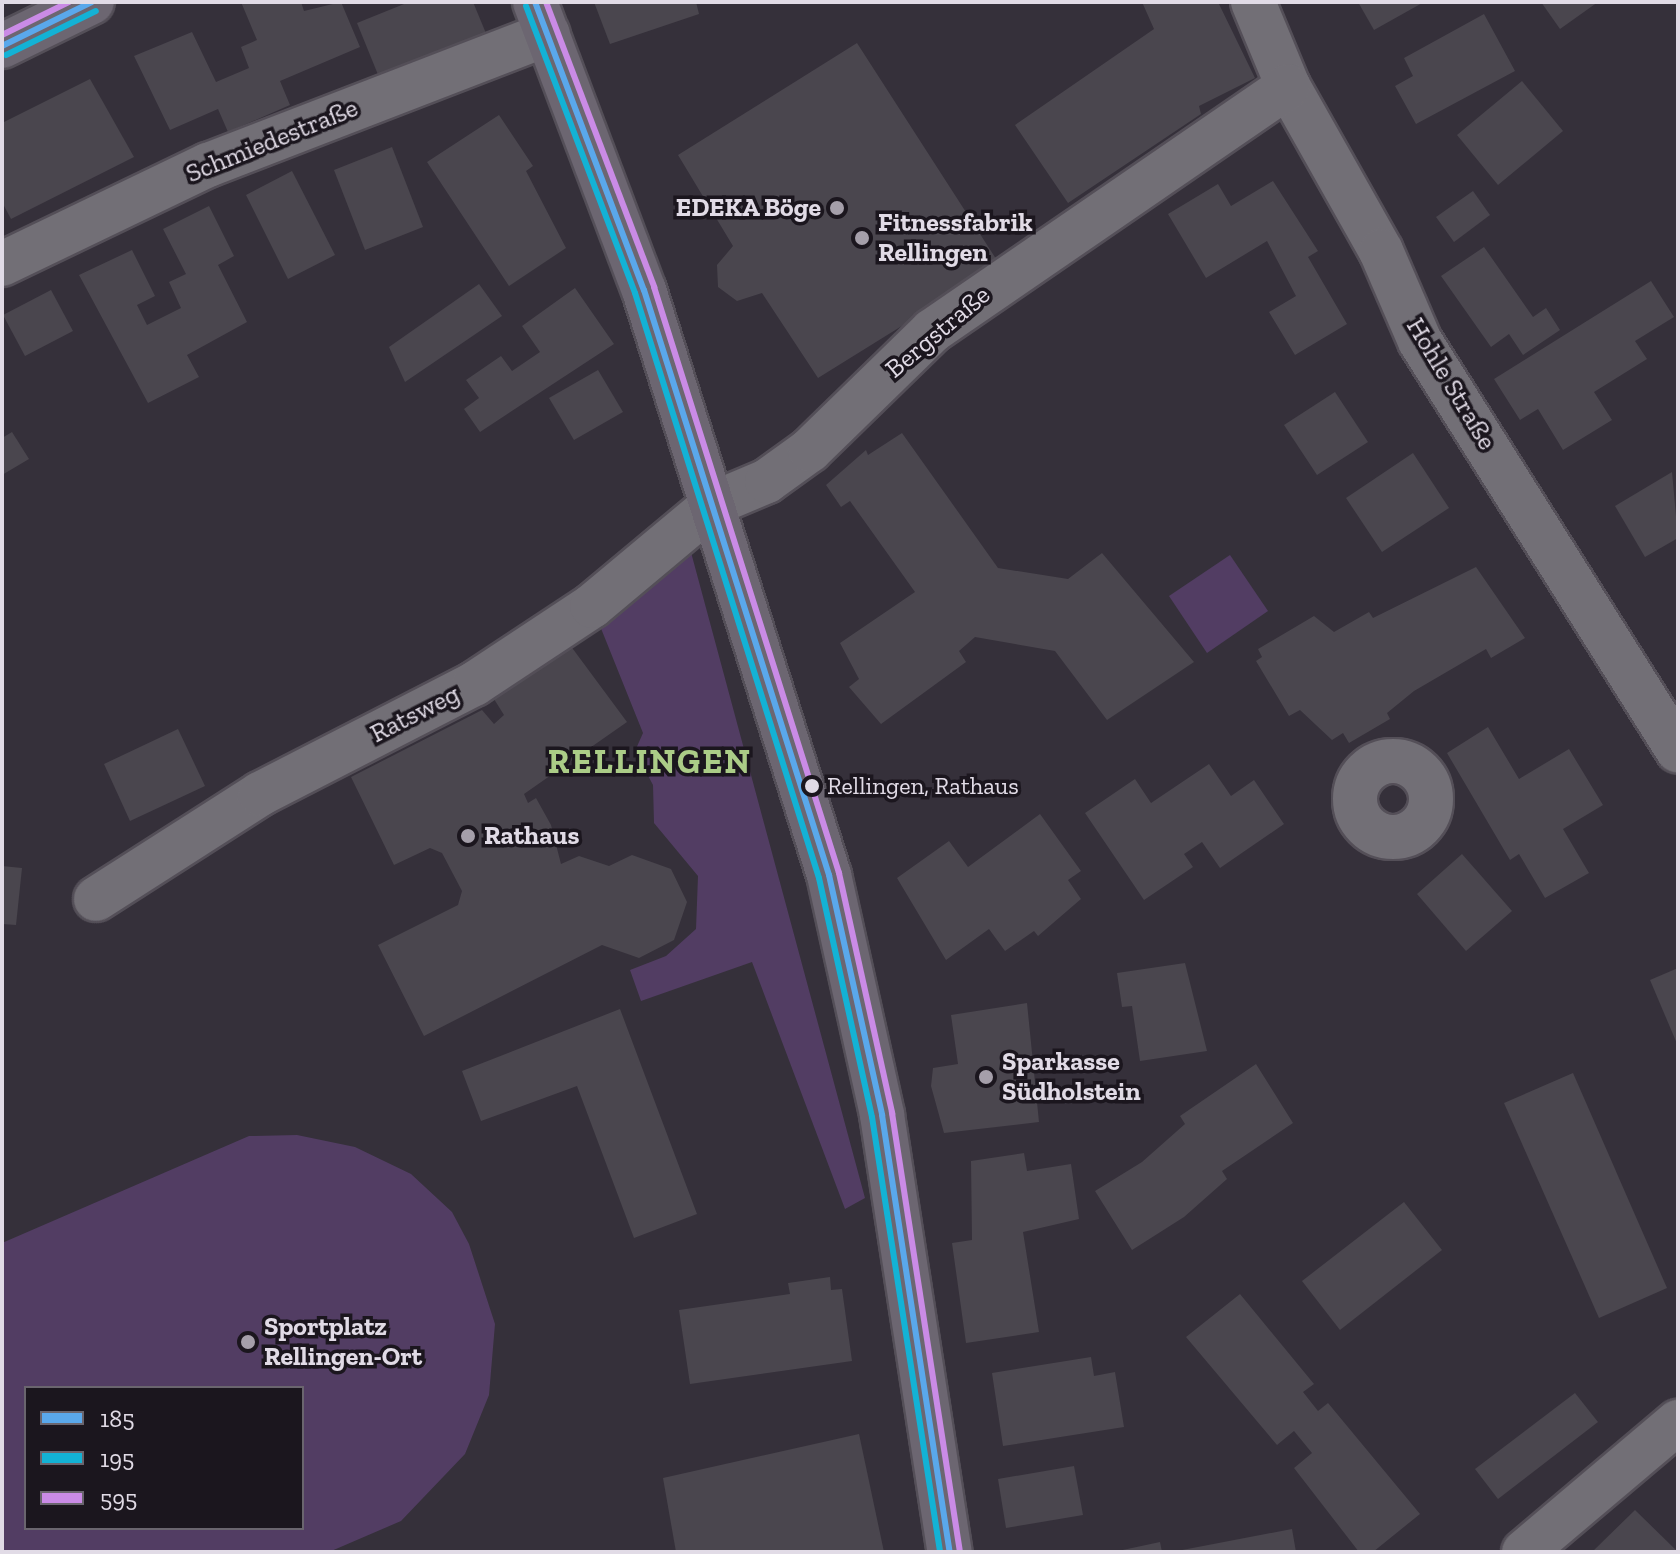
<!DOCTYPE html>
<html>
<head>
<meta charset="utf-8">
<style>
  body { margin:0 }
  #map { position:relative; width:1680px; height:1554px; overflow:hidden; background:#35303a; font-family:"Zilla Slab",serif }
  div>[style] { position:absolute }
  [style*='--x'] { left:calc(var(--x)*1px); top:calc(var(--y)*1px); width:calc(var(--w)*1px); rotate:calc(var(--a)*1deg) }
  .green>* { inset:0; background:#523d63 }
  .building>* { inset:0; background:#4a464e }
  .roads { filter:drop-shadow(2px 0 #544f58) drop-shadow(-2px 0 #544f58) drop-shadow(0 2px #544f58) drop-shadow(0 -2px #544f58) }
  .minor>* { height:44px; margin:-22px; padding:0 22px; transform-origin:22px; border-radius:22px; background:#726f76 }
  .minor>.ring { margin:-22px; padding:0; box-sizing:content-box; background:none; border:44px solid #726f76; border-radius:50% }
  .major>* { height:44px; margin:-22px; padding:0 22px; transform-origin:22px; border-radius:22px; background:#6c6671 }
  .bus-1>* { height:6px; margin:-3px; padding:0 3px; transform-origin:3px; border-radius:3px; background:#5aa8eb }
  .bus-2>* { height:6px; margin:-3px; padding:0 3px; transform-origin:3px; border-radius:3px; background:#13b2d5 }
  .bus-3>* { height:6px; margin:-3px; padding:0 3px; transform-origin:3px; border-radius:3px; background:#ca8be6 }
  .dots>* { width:22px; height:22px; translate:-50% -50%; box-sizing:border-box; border:4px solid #1b161e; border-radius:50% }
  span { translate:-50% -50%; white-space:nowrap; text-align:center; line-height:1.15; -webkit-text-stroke:7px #1b161e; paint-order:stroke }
  .bus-label { font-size:24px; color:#e1dbe6 }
  .left { translate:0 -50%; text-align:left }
  .street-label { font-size:26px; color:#e1dbe6 }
  .poi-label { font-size:26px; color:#e1dbe6; font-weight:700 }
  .right { translate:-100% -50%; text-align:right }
  .district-label { font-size:34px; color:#abcc87; font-weight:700; letter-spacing:2px }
  .frame { position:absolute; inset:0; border:4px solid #e1dbe6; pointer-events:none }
  .legend { position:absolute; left:24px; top:1386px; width:280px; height:144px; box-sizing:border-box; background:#1b161e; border:2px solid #6a656e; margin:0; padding:10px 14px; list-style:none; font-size:24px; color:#e1dbe6 }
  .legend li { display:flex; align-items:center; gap:16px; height:40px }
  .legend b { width:40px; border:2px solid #6a656e }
</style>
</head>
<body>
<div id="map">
  <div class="green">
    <div style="clip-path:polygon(685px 530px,865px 1198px,845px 1209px,752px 962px,641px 1001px,630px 970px,666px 956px,696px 929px,698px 876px,654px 823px,653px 785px,635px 751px,643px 733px,592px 606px)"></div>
    <div style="clip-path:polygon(1230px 555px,1268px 611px,1207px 653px,1169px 596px)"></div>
    <div style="clip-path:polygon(evenodd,297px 1135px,355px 1147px,411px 1174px,452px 1212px,469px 1244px,495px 1324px,489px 1395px,465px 1454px,401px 1521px,329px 1552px,2px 1552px,2px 1243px,249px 1136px,297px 1135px,26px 1388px,302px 1388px,302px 1528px,26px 1528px,26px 1388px)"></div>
  </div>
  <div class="building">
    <div style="clip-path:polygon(241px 2px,301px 2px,304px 11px,341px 2px,360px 47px,280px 81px,290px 105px,228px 132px,218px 109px,170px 130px,134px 56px,192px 32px,216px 82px,249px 68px,241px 47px,257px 40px)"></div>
    <div style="clip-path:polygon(409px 2px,473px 2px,490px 43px,383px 87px,357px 23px)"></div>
    <div style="clip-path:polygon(594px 2px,696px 2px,699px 14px,610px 44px)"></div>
    <div style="clip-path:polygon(1142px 2px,1218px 2px,1255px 78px,1199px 106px,1201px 114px,1068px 203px,1015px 125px,1154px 29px)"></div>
    <div style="clip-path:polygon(1358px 2px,1424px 2px,1374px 30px)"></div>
    <div style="clip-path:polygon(1541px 2px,1598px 2px,1560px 29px)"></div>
    <div style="clip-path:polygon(1484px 14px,1515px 71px,1416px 124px,1395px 86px,1413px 76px,1404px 58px)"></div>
    <div style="clip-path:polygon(857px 43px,1000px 265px,818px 378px,762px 293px,737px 301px,718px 287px,717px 265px,733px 246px,678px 155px)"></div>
    <div style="clip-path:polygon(90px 79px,134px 157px,11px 219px,2px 202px,2px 123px)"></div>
    <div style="clip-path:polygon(1522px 81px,1563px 131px,1498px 185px,1457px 135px)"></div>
    <div style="clip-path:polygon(499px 115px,533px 166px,526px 171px,566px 248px,509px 286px,427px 162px)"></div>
    <div style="clip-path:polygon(392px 147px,423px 227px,365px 250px,334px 170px)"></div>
    <div style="clip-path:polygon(292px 171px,335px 255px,288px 279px,246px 195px)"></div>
    <div style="clip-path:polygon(1273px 181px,1318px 251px,1308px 257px,1347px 324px,1295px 355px,1269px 312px,1296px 296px,1267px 241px,1206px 278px,1168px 214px,1218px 184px,1231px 206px)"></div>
    <div style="clip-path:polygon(1473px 191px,1490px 215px,1454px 242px,1436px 217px)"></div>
    <div style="clip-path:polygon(209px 206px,234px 256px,218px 265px,247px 322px,187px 355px,199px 377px,148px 403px,79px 275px,132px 250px,155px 296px,137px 305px,147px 325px,181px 308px,169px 282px,186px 274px,163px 229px)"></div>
    <div style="clip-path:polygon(1484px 247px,1533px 317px,1546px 308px,1560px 330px,1523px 355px,1509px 334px,1491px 347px,1441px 276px)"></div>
    <div style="clip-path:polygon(1651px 281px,1674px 317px,1635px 341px,1647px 359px,1594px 392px,1612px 420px,1563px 450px,1538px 409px,1520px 420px,1494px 379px)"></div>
    <div style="clip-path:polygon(479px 284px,502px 316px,405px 382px,389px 347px)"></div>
    <div style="clip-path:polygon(575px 288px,614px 344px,480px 432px,464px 409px,479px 398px,466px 380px,501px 356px,512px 371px,540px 352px,522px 326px)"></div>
    <div style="clip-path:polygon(51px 290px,73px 331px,25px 356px,3px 315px)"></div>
    <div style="clip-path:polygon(598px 370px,623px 412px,574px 440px,549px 398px)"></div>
    <div style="clip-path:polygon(1335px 392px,1368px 442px,1317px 475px,1284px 425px)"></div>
    <div style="clip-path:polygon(12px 432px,29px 459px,2px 475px,2px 438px)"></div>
    <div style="clip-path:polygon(902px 433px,998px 568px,1068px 579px,1102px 553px,1194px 662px,1107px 720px,1055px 651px,975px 637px,959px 651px,966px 662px,881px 724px,849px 687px,859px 679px,840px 643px,915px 592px,850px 501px,841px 507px,826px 485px,866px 450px,868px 455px)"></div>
    <div style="clip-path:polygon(1413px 453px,1449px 508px,1382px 552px,1346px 498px)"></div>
    <div style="clip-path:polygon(1672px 472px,1678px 538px,1645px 557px,1615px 506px)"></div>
    <div style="clip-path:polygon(1476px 567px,1525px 638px,1491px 658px,1486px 649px,1414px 691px,1387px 713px,1390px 719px,1349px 743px,1343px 733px,1332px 740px,1300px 710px,1289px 716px,1256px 661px,1262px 657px,1258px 649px,1314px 616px,1334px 632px,1369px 612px,1373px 618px)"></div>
    <div style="clip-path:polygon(570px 645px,627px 722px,524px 794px,528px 803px,536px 798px,551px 825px,561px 864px,579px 856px,609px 866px,632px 855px,671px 869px,687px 902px,674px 940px,639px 958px,602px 945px,424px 1036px,378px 945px,458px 905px,462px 891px,442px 853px,430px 848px,394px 865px,351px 777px,482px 710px,494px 724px,504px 715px,494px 699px)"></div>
    <div style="clip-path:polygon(1488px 727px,1519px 779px,1569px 749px,1603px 805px,1563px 829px,1589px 873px,1545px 898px,1519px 854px,1510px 860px,1447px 753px)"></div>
    <div style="clip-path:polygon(178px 729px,205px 786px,130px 821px,104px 764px)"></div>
    <div style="clip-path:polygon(1209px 764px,1231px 796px,1254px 780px,1284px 824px,1220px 868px,1202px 842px,1184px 854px,1193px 867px,1144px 900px,1085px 813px,1135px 779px,1151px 803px)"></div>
    <div style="clip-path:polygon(1040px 814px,1081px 871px,1068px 880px,1081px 899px,1038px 936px,1034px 931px,1005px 951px,989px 929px,946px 960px,897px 878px,949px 841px,968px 867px)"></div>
    <div style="clip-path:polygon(1462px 854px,1512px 911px,1466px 951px,1417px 894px)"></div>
    <div style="clip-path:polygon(2px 866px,22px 868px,16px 925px,2px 924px)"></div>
    <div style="clip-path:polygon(1185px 963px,1207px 1051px,1140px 1061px,1132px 1006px,1122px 1007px,1117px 973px)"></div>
    <div style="clip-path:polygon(1678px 968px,1678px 1046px,1650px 980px)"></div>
    <div style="clip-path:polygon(1027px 1003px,1039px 1122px,944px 1133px,931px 1086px,933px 1068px,958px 1064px,951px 1015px)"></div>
    <div style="clip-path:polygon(620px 1009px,697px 1214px,634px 1238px,577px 1086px,481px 1121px,462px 1071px)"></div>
    <div style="clip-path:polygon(1256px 1064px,1293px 1123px,1222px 1171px,1227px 1179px,1184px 1217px,1132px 1250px,1095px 1191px,1142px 1162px,1185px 1124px,1180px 1116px)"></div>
    <div style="clip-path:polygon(1573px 1073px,1667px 1288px,1599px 1318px,1504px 1103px)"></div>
    <div style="clip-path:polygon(1024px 1153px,1027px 1171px,1071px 1164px,1079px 1219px,1023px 1232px,1039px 1332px,966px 1343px,952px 1243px,972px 1240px,971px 1161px)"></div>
    <div style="clip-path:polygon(1404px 1202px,1442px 1250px,1340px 1330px,1302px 1281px)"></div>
    <div style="clip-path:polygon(830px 1277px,831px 1290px,842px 1289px,852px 1361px,690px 1384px,679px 1310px,790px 1294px,788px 1283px)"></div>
    <div style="clip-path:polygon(1240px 1294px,1314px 1384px,1303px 1392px,1318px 1411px,1328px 1403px,1420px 1514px,1373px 1552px,1359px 1552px,1294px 1468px,1312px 1453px,1294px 1431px,1277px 1445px,1186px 1337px)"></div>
    <div style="clip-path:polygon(1091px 1357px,1094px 1376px,1115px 1372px,1124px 1427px,1003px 1446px,992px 1373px)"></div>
    <div style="clip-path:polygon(1575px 1393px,1598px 1422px,1498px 1499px,1475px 1469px)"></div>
    <div style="clip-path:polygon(859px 1434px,884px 1552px,676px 1552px,663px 1478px)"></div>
    <div style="clip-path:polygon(1074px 1466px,1083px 1515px,1006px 1528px,998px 1479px)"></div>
    <div style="clip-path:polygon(1635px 1510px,1678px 1552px,1592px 1552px)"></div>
    <div style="clip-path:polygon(1292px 1529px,1296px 1552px,1177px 1552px,1177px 1551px)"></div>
    <div style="clip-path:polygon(1160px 1542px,1162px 1552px,1118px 1552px,1118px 1551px)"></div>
  </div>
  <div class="roads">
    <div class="minor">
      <div style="--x:1253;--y:2;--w:91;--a:67.4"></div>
      <div style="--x:1288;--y:86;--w:189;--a:60.6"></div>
      <div style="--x:1381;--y:251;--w:98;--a:66.6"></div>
      <div style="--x:1420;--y:341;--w:484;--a:57.8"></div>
      <div style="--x:2;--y:264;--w:229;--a:-25.7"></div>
      <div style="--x:208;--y:165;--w:364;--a:-21.1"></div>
      <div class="ring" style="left:1355px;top:761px;width:32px;height:32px"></div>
      <div style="--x:96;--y:899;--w:195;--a:-32.6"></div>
      <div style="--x:260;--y:794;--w:241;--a:-27.2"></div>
      <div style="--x:474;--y:684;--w:141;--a:-33.5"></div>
      <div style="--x:592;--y:606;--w:160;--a:-39.9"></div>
      <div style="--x:715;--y:503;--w:56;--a:-22.9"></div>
      <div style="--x:767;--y:481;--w:53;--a:-35.8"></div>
      <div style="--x:810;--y:450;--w:170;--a:-44.3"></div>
      <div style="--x:932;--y:331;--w:432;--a:-34.5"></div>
      <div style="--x:1524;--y:1552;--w:202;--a:-40.2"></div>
    </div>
    <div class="major">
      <div style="--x:535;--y:2;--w:308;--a:69.3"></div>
      <div style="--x:644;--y:290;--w:614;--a:72.45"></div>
      <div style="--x:829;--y:875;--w:246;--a:77.5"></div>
      <div style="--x:882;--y:1115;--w:442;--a:81.2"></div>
      <div style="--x:2;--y:46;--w:100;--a:-26.1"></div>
    </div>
  </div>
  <div class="bus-1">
    <div style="--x:535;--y:2;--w:308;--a:69.3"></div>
    <div style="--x:644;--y:290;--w:614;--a:72.45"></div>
    <div style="--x:829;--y:875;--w:246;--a:77.5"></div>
    <div style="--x:882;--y:1115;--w:442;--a:81.2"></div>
    <div style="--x:2;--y:46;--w:100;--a:-26.1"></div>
  </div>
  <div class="bus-2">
    <div style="--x:526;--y:6;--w:307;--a:69.2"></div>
    <div style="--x:635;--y:293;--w:613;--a:72.54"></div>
    <div style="--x:819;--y:878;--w:245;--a:77.5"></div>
    <div style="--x:872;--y:1117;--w:440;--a:81.1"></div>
    <div style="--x:6;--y:55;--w:100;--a:-26.1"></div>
  </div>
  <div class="bus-3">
    <div style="--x:546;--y:2;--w:305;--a:69.2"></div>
    <div style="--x:654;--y:287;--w:615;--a:72.48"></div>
    <div style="--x:839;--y:873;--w:246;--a:77.5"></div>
    <div style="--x:892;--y:1113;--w:442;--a:81.2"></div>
    <div style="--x:2;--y:35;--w:75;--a:-26.2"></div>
  </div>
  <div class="dots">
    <div style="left:837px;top:208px;background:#a59faa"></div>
    <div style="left:862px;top:238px;background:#a59faa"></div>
    <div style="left:812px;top:786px;background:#e1dbe6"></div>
    <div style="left:468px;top:836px;background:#a59faa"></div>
    <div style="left:986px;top:1077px;background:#a59faa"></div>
    <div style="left:248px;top:1342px;background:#a59faa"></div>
  </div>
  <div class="bus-label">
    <span class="left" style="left:827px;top:786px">Rellingen, Rathaus</span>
  </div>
  <div class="street-label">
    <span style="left:272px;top:141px;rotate:-22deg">Schmiedestraße</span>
    <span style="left:938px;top:332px;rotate:-40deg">Bergstraße</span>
    <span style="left:1451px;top:384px;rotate:59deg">Hohle Straße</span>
    <span style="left:415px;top:714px;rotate:-27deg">Ratsweg</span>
  </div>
  <div class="poi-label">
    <span class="right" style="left:821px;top:208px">EDEKA Böge</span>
    <span class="left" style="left:878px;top:238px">Fitnessfabrik<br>Rellingen</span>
    <span class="left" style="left:484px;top:836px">Rathaus</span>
    <span class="left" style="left:1002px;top:1077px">Sparkasse<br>Südholstein</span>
    <span class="left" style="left:264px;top:1342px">Sportplatz<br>Rellingen-Ort</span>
  </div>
  <div class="district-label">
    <span style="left:650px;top:762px">RELLINGEN</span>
  </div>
  <div class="frame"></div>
  <ul class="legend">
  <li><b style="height:10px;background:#5aa8eb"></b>185</li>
  <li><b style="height:10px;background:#13b2d5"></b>195</li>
  <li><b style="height:10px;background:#ca8be6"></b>595</li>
  </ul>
</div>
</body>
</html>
